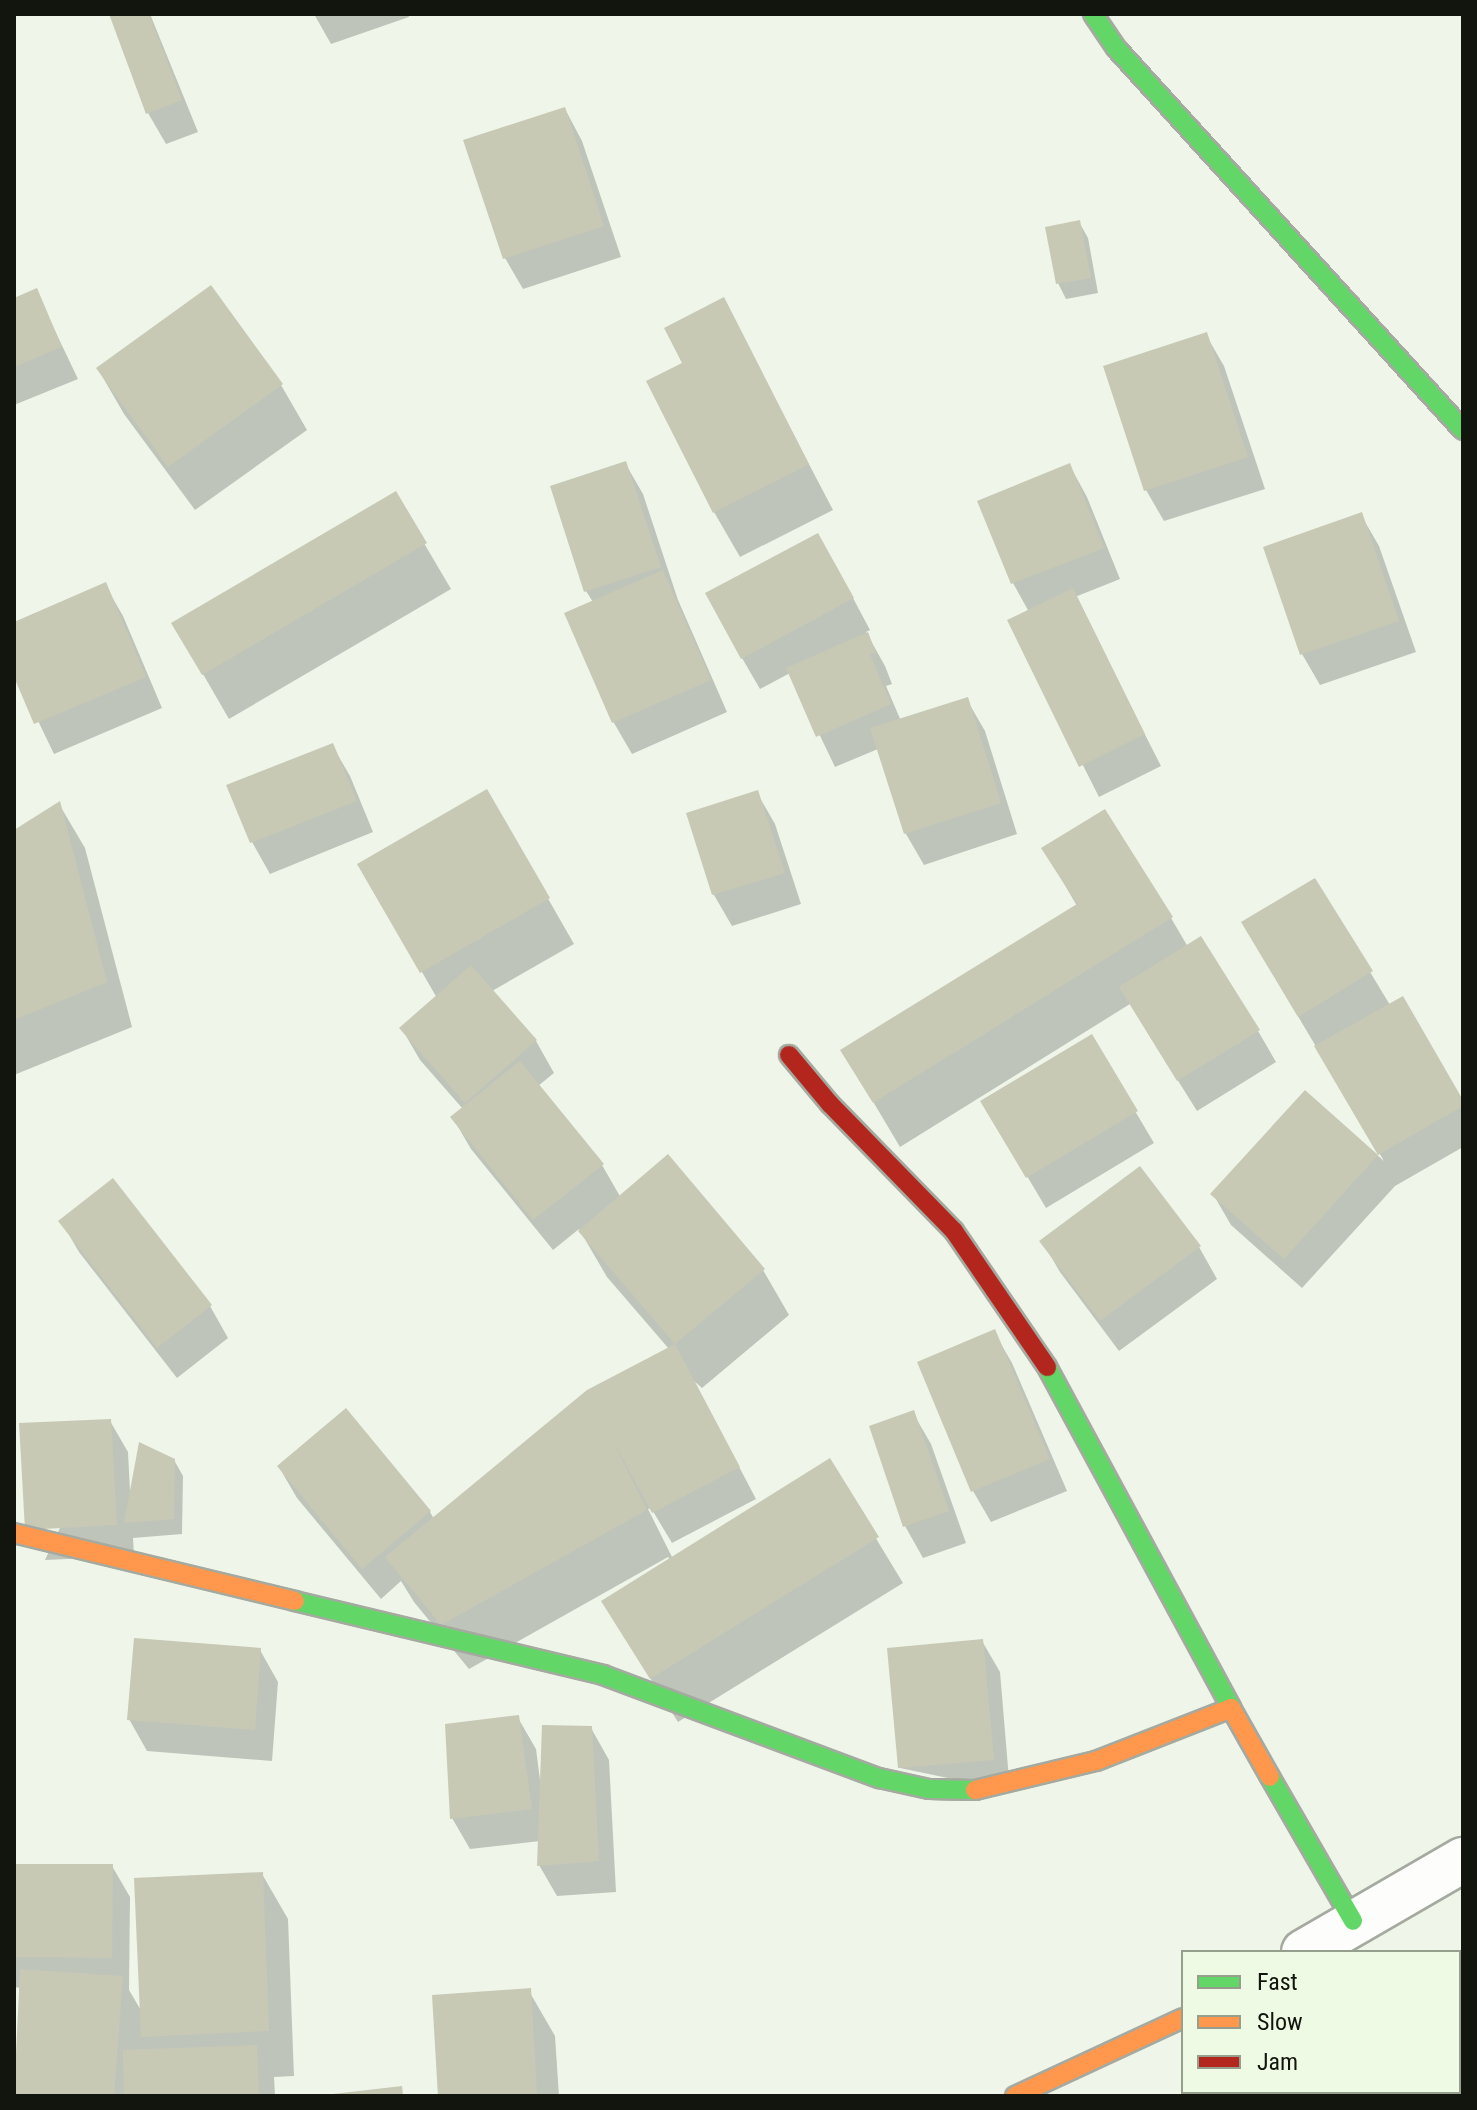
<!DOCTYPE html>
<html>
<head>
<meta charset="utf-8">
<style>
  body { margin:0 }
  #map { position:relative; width:1477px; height:2110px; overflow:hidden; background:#eff5e9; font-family:"Roboto Condensed",sans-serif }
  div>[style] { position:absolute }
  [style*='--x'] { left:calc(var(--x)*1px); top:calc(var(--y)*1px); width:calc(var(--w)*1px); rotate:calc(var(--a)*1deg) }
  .shadow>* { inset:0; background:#0003 }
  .building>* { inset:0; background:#c7c9b5 }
  .roads { filter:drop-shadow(2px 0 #a5aaa0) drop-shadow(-2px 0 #a5aaa0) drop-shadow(0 2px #a5aaa0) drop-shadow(0 -2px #a5aaa0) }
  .street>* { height:44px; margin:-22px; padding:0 22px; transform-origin:22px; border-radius:22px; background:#fdfefc }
  .fast>* { height:18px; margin:-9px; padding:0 9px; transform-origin:9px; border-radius:9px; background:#63d668 }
  .slow>* { height:18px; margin:-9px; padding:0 9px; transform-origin:9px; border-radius:9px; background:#ff974d }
  .jam>* { height:18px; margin:-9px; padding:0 9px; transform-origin:9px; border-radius:9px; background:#b3261e }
  span { translate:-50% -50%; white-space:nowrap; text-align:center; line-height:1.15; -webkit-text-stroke:6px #effae4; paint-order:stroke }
  .frame { position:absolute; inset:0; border:16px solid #11150d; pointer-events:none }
  .legend { position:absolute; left:1181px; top:1950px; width:280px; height:144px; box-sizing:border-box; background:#effae4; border:2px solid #969e8e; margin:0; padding:10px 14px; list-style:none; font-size:24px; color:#11150d }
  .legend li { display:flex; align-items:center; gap:16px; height:40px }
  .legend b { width:40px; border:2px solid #969e8e }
</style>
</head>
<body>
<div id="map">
  <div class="shadow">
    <div style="clip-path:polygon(111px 14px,150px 14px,198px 132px,166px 144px,148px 113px)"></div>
    <div style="clip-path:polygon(314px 14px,408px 14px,409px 17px,331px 44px)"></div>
    <div style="clip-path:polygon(565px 109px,582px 141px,621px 257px,523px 289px,505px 258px)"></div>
    <div style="clip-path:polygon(1079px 222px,1088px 238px,1098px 293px,1066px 299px,1058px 283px)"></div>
    <div style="clip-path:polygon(36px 291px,78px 379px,14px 405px,14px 300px)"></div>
    <div style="clip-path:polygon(723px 300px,833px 510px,740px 557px,714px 512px,684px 364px)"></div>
    <div style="clip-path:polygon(1206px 335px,1224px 366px,1265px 489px,1164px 521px,1146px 490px)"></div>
    <div style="clip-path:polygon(98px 369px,281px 385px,307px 430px,195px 510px,124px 414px)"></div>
    <div style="clip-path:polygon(625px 463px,643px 494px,678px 600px,727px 712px,632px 754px,614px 723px,566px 614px,593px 602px,586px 591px)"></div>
    <div style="clip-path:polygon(1070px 466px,1087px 497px,1120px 579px,1075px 597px,1161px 766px,1099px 797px,1010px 621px,1029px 612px,1013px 583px)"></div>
    <div style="clip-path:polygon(395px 494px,451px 589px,229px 719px,174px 624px)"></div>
    <div style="clip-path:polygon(1361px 515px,1379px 546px,1416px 652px,1320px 685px,1302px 654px)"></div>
    <div style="clip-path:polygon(836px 566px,870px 630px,866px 632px,885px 666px,892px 684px,886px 686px,901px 721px,967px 700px,985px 731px,1017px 834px,924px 865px,906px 834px,878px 749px,835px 767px,790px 673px,760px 689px,742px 658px)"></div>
    <div style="clip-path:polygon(105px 585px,123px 616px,162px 708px,54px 754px,14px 671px,14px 624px)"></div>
    <div style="clip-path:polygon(332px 745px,350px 776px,373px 832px,270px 874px,252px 842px,229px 786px)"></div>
    <div style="clip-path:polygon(487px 792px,574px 944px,492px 991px,536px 1041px,554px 1073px,538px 1086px,602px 1165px,621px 1198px,763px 1270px,789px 1315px,702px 1388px,694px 1381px,756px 1499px,672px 1543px,651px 1508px,648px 1509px,673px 1559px,829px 1461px,903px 1583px,678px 1722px,630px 1646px,670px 1560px,668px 1557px,469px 1669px,414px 1602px,401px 1581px,381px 1599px,297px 1498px,279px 1467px,430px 1512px,434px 1519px,669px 1349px,607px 1277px,579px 1229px,553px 1250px,471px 1149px,453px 1118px,463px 1109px,420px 1060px,402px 1029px,437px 998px,360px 865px)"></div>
    <div style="clip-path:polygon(757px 793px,775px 824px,801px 904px,732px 926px,714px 895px,688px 814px)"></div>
    <div style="clip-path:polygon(59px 804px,85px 848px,132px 1027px,14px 1075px,14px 833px)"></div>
    <div style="clip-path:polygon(1044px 849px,1171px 918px,1188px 947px,1258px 1031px,1276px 1062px,1197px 1111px,1130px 1004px,900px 1147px,843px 1051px,1077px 906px)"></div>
    <div style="clip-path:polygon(1315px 881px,1390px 1005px,1463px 1104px,1463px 1147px,1395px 1186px,1302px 1288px,1231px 1225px,1213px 1194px,1305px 1093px,1384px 1161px,1261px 954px)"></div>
    <div style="clip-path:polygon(1091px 1037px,1154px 1143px,1046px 1208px,983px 1102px)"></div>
    <div style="clip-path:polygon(1140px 1169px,1199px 1247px,1217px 1279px,1119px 1351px,1060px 1272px,1042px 1241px)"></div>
    <div style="clip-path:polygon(61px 1221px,210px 1306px,228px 1338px,177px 1378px,79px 1252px)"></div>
    <div style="clip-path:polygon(994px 1332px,1012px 1363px,1067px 1491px,991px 1522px,973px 1491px)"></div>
    <div style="clip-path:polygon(913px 1413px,931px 1444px,966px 1543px,923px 1558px,905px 1526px,872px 1427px)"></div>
    <div style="clip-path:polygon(110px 1421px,128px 1452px,130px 1491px,174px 1460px,183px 1476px,182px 1534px,133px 1538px,134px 1556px,45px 1560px)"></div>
    <div style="clip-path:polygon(982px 1641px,1000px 1672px,1010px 1791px,900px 1768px)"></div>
    <div style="clip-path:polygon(260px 1650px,278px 1682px,272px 1761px,147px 1751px,129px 1719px)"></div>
    <div style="clip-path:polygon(518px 1718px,536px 1749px,540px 1780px,591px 1728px,609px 1760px,616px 1892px,557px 1896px,539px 1865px,540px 1841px,470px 1849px,452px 1818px)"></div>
    <div style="clip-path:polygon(14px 1866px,112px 1866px,130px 1897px,129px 1990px,142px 2012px,262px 1874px,288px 1919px,294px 2076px,274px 2077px,275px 2096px,14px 2096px,21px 1988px,14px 1987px)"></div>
    <div style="clip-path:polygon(529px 1991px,555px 2036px,559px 2096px,440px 2096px)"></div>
  </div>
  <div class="building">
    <div style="clip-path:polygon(109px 14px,149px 14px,182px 100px,146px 114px)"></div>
    <div style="clip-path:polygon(565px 107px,604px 226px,503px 259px,463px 140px)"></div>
    <div style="clip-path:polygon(1080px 220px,1091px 278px,1056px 284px,1045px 227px)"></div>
    <div style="clip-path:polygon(211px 285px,283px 384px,168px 467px,96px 368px)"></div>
    <div style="clip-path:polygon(37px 288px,62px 347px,14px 367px,14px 298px)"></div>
    <div style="clip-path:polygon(724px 297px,809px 464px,713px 513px,646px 381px,682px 363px,664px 328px)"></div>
    <div style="clip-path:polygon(1207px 332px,1248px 457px,1144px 491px,1103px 366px)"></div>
    <div style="clip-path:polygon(626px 461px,661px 567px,584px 592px,550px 486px)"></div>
    <div style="clip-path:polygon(1070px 463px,1104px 548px,1011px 584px,977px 501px)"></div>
    <div style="clip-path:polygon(396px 491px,427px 543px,202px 675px,171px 623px)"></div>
    <div style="clip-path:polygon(1362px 512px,1399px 621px,1300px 655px,1263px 547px)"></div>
    <div style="clip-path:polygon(818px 533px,854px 598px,741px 659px,705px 593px)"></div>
    <div style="clip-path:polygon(663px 570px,711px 680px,612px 723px,564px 613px)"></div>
    <div style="clip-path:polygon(106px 582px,146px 677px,34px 724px,14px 677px,14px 622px)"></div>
    <div style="clip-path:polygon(1073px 588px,1145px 734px,1079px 767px,1007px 620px)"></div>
    <div style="clip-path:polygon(868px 632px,876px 653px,870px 654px,891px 704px,816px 737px,786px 668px)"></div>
    <div style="clip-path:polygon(968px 697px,1001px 803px,904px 834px,870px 728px)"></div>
    <div style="clip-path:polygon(333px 743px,357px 801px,250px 843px,226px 785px)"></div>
    <div style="clip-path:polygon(487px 789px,550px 898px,420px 973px,357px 864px)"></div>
    <div style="clip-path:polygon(758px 790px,785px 873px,712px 895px,686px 813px)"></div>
    <div style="clip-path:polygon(60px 801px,107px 982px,14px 1020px,14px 830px)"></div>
    <div style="clip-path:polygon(1105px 809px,1173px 917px,873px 1103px,840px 1050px,1077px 904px,1041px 848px)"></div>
    <div style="clip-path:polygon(1315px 878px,1373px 971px,1298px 1017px,1241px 922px)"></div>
    <div style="clip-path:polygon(1201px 936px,1260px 1030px,1177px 1081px,1119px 987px)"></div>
    <div style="clip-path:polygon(471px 965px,537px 1040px,465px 1103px,399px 1028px)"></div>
    <div style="clip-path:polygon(1403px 996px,1463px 1100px,1463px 1106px,1378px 1155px,1284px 1259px,1210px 1194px,1305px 1090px,1378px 1155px,1314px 1046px)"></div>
    <div style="clip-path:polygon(1092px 1034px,1138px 1111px,1026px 1178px,980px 1101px)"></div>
    <div style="clip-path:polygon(520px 1061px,604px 1164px,533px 1220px,450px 1117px)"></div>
    <div style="clip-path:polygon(668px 1154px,765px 1269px,675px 1344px,578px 1231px)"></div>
    <div style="clip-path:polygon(1140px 1166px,1201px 1246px,1100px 1321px,1039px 1241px)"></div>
    <div style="clip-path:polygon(113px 1178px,212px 1305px,157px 1348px,58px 1221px)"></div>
    <div style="clip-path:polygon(995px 1329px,1050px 1459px,971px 1492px,917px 1362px)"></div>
    <div style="clip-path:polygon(675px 1344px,740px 1467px,652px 1513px,610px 1435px,647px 1510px,441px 1625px,385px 1557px,587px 1390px)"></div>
    <div style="clip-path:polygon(346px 1408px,431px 1511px,362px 1569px,277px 1466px)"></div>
    <div style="clip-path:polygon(914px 1410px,949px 1511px,903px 1527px,869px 1426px)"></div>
    <div style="clip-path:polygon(111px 1419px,117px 1525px,25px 1530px,19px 1423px)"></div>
    <div style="clip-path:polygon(139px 1442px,175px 1459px,174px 1519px,124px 1523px)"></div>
    <div style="clip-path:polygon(830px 1458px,879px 1537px,650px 1679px,601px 1601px)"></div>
    <div style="clip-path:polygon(134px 1638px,261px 1648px,255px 1730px,127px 1720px)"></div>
    <div style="clip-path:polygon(983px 1639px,994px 1760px,898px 1768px,887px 1648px)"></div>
    <div style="clip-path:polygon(519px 1715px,532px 1809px,450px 1819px,445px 1724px)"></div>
    <div style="clip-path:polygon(542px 1725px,592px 1726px,599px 1861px,537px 1866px)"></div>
    <div style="clip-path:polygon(14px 1864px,113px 1864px,112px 1958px,14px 1957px)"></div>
    <div style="clip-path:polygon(263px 1872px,269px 2031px,141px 2037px,134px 1878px)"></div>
    <div style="clip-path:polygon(20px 1969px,123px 1976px,114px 2096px,14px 2096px)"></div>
    <div style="clip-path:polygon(531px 1988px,537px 2096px,438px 2096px,432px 1995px)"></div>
    <div style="clip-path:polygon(257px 2045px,259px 2096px,124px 2096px,123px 2050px)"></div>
    <div style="clip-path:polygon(402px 2086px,403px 2096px,333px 2096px,333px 2094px)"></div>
  </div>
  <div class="roads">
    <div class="street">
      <div style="--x:1304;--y:1952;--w:184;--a:-30.1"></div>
    </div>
    <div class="fast">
      <div style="--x:1093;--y:14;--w:41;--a:55.9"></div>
      <div style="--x:1116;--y:48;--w:516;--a:47.75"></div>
      <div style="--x:1047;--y:1367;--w:387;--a:61.6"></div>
      <div style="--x:295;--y:1601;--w:317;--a:13.5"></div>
      <div style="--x:603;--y:1675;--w:295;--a:20.5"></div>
      <div style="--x:879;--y:1778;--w:51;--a:12.4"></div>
      <div style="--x:929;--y:1789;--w:46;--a:1.2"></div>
      <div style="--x:1270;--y:1777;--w:166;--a:60"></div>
    </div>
    <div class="slow">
      <div style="--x:14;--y:1533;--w:289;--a:13.6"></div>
      <div style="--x:975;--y:1790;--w:124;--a:-13.5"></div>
      <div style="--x:1096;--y:1761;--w:145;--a:-21.4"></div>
      <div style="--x:1231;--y:1708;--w:79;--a:60.5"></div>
      <div style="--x:1015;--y:2096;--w:185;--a:-24.9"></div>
    </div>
    <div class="jam">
      <div style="--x:789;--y:1055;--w:64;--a:50.1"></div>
      <div style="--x:830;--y:1104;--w:177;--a:45.7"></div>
      <div style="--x:954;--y:1231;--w:165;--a:55.6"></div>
    </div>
  </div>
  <div class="frame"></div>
  <ul class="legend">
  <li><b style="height:10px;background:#63d668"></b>Fast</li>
  <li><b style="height:10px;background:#ff974d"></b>Slow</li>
  <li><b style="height:10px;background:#b3261e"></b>Jam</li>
  </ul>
</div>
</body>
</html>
